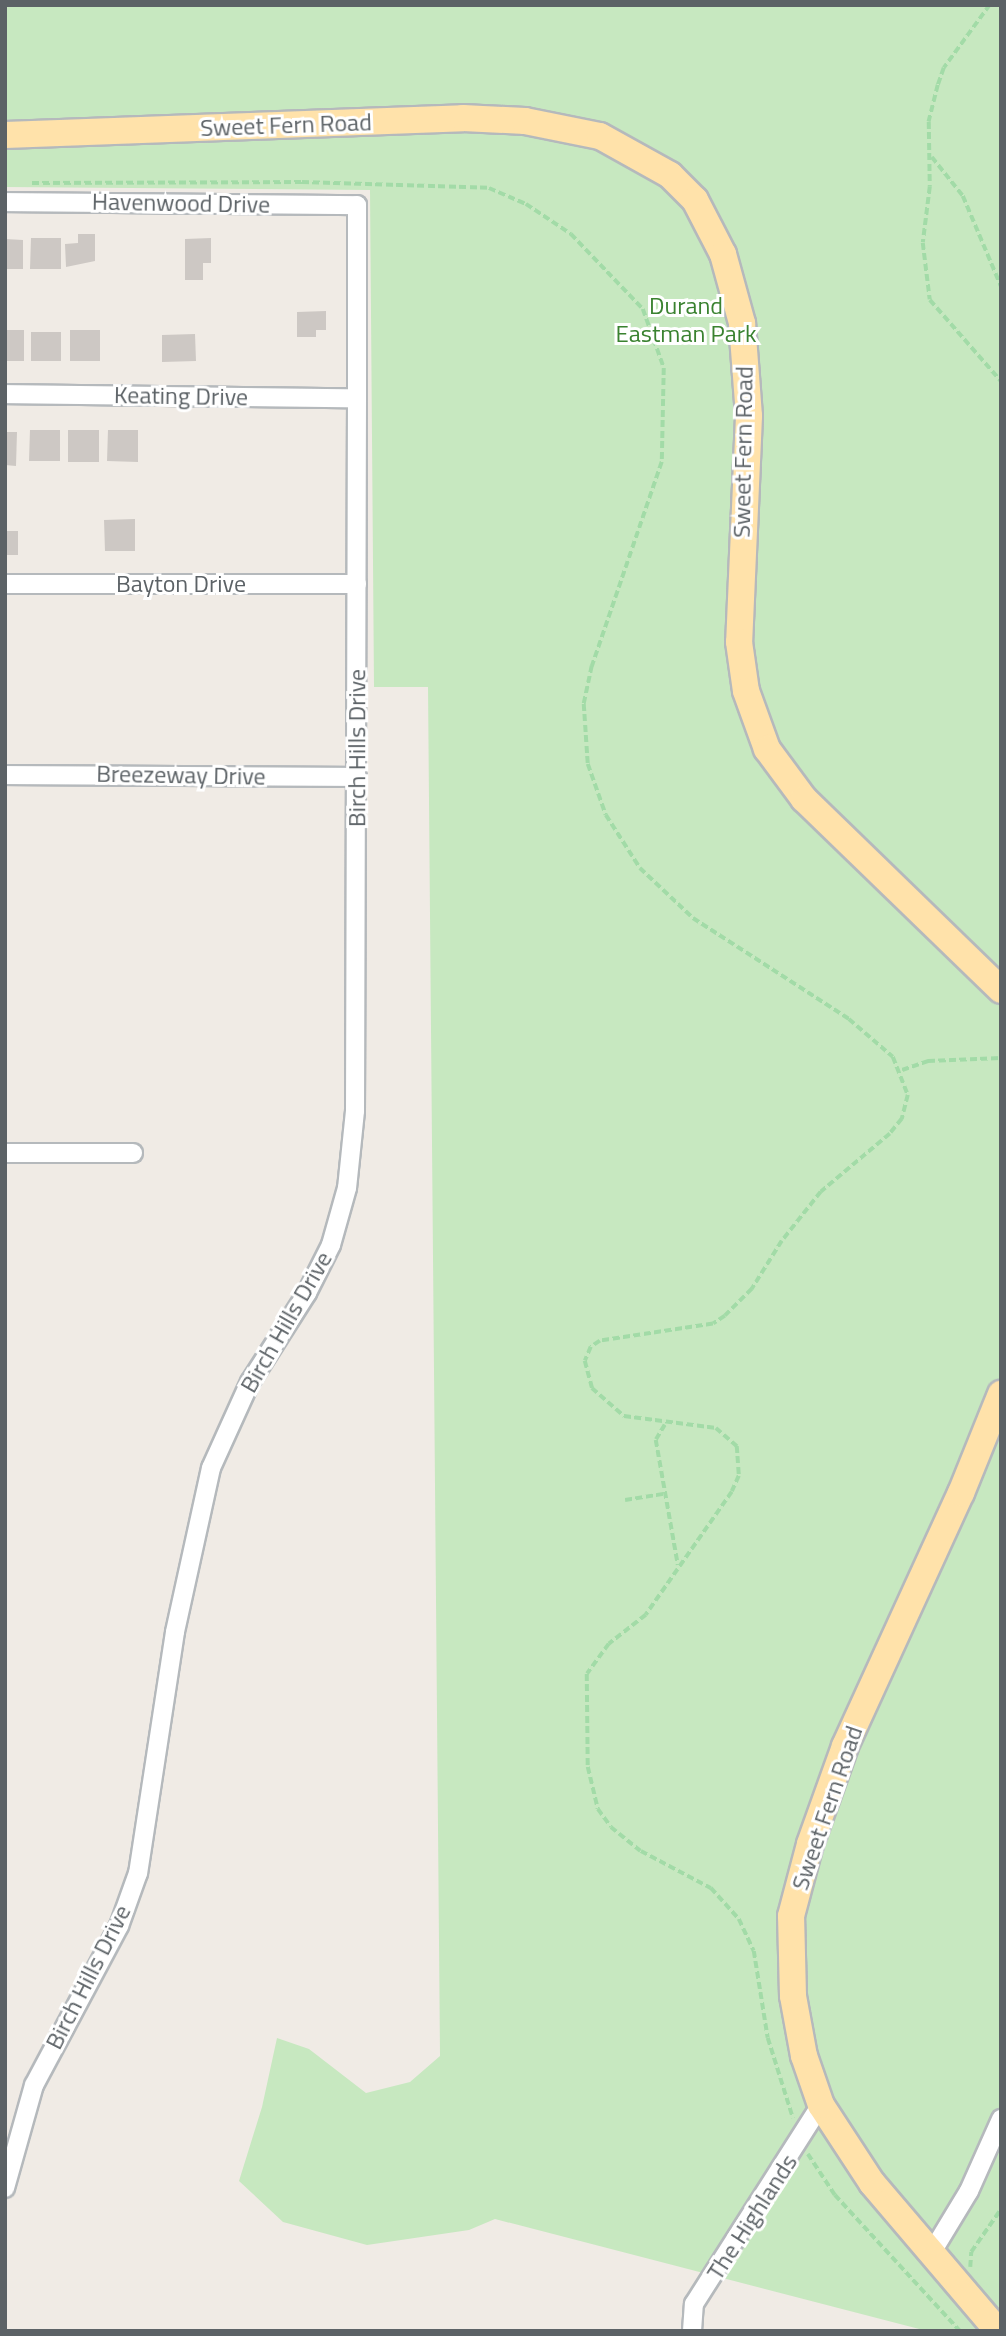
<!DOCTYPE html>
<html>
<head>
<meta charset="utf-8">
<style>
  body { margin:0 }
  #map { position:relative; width:1006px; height:2336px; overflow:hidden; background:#f0ebe5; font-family:"Titillium Web",sans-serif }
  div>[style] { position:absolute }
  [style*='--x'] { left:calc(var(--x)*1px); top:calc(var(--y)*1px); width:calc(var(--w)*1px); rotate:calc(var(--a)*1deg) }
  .green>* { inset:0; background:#c7e8c0 }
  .building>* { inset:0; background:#cdc8c4 }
  .path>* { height:3.5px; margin-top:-1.75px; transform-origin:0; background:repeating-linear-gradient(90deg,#a2dba7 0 7px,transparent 0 10.5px) }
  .roads { filter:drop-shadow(2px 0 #b5b9bc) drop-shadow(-2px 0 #b5b9bc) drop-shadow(0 2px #b5b9bc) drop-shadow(0 -2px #b5b9bc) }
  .minor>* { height:18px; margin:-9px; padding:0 9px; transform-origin:9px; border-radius:9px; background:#fff }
  .primary>* { height:26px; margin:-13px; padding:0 13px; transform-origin:13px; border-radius:13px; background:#ffe2aa }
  span { translate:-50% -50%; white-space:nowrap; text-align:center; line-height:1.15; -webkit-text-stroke:6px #fff; paint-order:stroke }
  .street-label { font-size:24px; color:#5c6266 }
  .park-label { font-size:24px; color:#3a8230 }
  .frame { position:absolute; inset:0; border:7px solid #5c6266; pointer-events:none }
</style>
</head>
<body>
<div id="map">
  <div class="green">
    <div style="clip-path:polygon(5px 5px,1001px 5px,1001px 2331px,927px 2331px,495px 2219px,469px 2230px,367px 2245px,283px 2222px,239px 2181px,262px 2107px,277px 2038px,309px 2049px,366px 2093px,410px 2082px,440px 2056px,428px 687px,374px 687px,370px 190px,5px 187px)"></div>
  </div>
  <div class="building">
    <div style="clip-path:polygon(78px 234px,95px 234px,95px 261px,66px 267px,65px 244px,78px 243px)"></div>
    <div style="clip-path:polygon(31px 238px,61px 238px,61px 269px,30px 269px)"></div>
    <div style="clip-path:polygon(211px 238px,211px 263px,203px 263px,203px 280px,185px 280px,185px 239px)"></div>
    <div style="clip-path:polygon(5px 239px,23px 240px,23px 269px,5px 269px)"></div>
    <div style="clip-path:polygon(326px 311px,326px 330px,316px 330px,316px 337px,297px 337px,297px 312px)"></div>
    <div style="clip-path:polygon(5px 330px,24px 330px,24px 361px,5px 361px)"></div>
    <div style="clip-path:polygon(70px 330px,100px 330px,100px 361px,70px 361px)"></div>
    <div style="clip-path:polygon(31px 332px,61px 332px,61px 361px,31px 361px)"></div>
    <div style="clip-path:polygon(195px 334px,196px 361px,162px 362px,162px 335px)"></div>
    <div style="clip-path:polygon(30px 430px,60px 430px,60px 461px,29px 461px)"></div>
    <div style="clip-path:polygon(68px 430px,99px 430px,99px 462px,68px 462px)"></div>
    <div style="clip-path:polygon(108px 430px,138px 430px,138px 462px,107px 461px)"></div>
    <div style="clip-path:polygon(5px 432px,17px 432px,16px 466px,5px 465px)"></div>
    <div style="clip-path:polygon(135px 519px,135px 551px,105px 551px,104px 520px)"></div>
    <div style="clip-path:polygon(5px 531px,18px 531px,18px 555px,5px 555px)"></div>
  </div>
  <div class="path">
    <div style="--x:990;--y:5;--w:78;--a:126.1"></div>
    <div style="--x:944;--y:68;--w:18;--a:109"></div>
    <div style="--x:938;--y:85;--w:38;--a:104"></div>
    <div style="--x:929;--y:122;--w:65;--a:89.1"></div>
    <div style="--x:930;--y:187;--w:56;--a:97.1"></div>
    <div style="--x:923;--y:243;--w:57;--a:83"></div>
    <div style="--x:930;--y:300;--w:108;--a:48.8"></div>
    <div style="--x:932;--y:157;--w:50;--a:51.5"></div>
    <div style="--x:963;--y:196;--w:98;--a:67.1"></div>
    <div style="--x:32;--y:183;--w:270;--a:-0.2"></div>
    <div style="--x:302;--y:182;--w:187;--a:1.8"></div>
    <div style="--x:489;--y:188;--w:40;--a:23.4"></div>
    <div style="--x:526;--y:204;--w:54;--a:33.7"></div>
    <div style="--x:571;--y:234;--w:104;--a:46.2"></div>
    <div style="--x:643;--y:309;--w:63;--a:70.4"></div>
    <div style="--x:664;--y:368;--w:94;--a:91.2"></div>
    <div style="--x:662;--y:462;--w:216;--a:108.9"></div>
    <div style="--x:592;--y:666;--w:39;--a:102"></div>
    <div style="--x:584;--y:704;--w:60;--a:86.2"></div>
    <div style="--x:588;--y:764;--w:54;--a:70.6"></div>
    <div style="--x:606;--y:815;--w:63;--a:57.3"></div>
    <div style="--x:640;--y:868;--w:73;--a:43.3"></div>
    <div style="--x:693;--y:918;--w:186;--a:32.9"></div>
    <div style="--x:849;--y:1019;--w:58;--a:40.8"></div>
    <div style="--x:893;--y:1057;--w:41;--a:68.5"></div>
    <div style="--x:908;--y:1095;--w:25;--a:104"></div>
    <div style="--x:902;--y:1119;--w:19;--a:129"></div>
    <div style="--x:890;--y:1134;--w:90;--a:140"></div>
    <div style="--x:821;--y:1192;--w:63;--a:128.5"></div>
    <div style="--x:782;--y:1241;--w:57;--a:122"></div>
    <div style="--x:752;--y:1289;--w:38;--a:135"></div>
    <div style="--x:725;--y:1316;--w:14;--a:146"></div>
    <div style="--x:713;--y:1324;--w:114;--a:171.4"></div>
    <div style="--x:600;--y:1341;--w:11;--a:146"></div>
    <div style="--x:591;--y:1347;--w:15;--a:113"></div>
    <div style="--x:585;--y:1361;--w:28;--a:75"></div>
    <div style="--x:592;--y:1388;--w:43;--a:41.2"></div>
    <div style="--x:624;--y:1416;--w:93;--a:7.4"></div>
    <div style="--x:716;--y:1428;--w:28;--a:41"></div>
    <div style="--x:737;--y:1446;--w:30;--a:86"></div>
    <div style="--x:739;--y:1476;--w:17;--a:114"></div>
    <div style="--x:732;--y:1492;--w:150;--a:125"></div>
    <div style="--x:646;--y:1615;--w:47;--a:141.9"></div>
    <div style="--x:609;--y:1644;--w:37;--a:126"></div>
    <div style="--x:587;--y:1674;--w:93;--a:89.4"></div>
    <div style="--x:588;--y:1767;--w:43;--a:76.6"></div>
    <div style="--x:598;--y:1809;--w:22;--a:54"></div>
    <div style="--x:611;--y:1827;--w:38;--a:39"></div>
    <div style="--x:641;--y:1851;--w:79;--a:27.9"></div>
    <div style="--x:711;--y:1888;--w:42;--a:47.9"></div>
    <div style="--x:739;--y:1919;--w:35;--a:65"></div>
    <div style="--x:754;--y:1951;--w:88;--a:80.9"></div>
    <div style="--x:768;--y:2038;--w:84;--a:72.6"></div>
    <div style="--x:902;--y:1070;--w:28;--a:-19"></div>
    <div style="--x:928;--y:1061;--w:73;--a:-2.4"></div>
    <div style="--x:665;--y:1425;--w:17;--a:121"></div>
    <div style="--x:656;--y:1440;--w:127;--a:80"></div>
    <div style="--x:625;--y:1500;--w:39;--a:-9"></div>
    <div style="--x:808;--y:2154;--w:49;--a:56.6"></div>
    <div style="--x:835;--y:2195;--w:185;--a:47.4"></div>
    <div style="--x:970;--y:2267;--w:15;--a:-86"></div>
    <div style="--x:971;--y:2252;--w:52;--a:-55.1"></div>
  </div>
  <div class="roads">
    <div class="minor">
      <div style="--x:5;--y:202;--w:352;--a:0.5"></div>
      <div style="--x:357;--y:205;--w:193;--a:90"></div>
      <div style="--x:357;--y:398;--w:713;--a:90.16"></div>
      <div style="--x:355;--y:1111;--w:77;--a:95.9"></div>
      <div style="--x:347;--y:1188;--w:59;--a:105.7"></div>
      <div style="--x:331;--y:1245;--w:54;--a:116.6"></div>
      <div style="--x:307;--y:1293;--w:106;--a:122.6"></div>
      <div style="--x:250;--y:1382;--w:94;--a:114.4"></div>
      <div style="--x:211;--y:1468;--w:168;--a:102.4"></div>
      <div style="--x:175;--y:1632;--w:244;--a:98.7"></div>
      <div style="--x:138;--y:1873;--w:56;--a:109.7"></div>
      <div style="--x:119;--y:1926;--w:180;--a:118.1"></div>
      <div style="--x:34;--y:2085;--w:107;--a:105.7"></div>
      <div style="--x:5;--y:394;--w:352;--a:0.7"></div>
      <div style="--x:5;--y:584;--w:352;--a:0"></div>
      <div style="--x:5;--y:775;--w:352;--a:0.3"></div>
      <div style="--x:5;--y:1153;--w:128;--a:0"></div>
      <div style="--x:932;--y:2252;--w:71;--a:-58.8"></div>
      <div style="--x:969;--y:2191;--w:79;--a:-66"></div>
      <div style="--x:692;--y:2331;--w:27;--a:-86"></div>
      <div style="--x:694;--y:2304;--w:236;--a:-57.5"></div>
    </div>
    <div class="primary">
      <div style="--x:5;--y:135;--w:458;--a:-2.1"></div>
      <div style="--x:463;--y:118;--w:62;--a:2.8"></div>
      <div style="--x:525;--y:121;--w:76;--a:11.3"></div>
      <div style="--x:600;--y:136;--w:80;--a:29.1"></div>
      <div style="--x:670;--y:175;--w:35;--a:45"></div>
      <div style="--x:695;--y:200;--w:61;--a:62.6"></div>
      <div style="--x:723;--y:254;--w:72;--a:74.6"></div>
      <div style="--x:742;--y:323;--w:93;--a:85.7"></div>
      <div style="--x:749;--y:416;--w:226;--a:92.5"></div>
      <div style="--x:739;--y:642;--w:49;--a:81.9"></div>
      <div style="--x:746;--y:691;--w:62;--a:70.1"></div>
      <div style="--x:767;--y:749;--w:62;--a:53.5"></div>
      <div style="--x:804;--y:799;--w:274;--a:44.1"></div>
      <div style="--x:998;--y:2331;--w:194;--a:-130.4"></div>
      <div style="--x:872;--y:2183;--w:93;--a:-123.2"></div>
      <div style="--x:821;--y:2105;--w:52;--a:-109.1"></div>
      <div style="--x:804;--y:2056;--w:61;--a:-100.4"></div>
      <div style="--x:793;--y:1996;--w:80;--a:-91.4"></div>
      <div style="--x:791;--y:1916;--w:74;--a:-75.2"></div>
      <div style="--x:810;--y:1844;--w:104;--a:-70.3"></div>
      <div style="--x:845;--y:1746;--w:278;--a:-65.4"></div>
      <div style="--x:961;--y:1493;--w:107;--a:-68"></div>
    </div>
  </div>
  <div class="street-label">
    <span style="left:286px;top:125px;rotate:-2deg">Sweet Fern Road</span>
    <span style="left:181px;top:203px;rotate:1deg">Havenwood Drive</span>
    <span style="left:181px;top:396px;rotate:1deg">Keating Drive</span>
    <span style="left:743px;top:452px;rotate:-89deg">Sweet Fern Road</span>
    <span style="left:181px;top:584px">Bayton Drive</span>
    <span style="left:357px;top:748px;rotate:-90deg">Birch Hills Drive</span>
    <span style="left:181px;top:775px;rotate:1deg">Breezeway Drive</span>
    <span style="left:286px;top:1322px;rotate:-60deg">Birch Hills Drive</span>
    <span style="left:827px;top:1808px;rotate:-71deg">Sweet Fern Road</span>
    <span style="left:88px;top:1977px;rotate:-63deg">Birch Hills Drive</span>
    <span style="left:752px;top:2217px;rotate:-57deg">The Highlands</span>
  </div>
  <div class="park-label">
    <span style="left:686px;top:320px">Durand<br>Eastman Park</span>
  </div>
  <div class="frame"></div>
</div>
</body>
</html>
